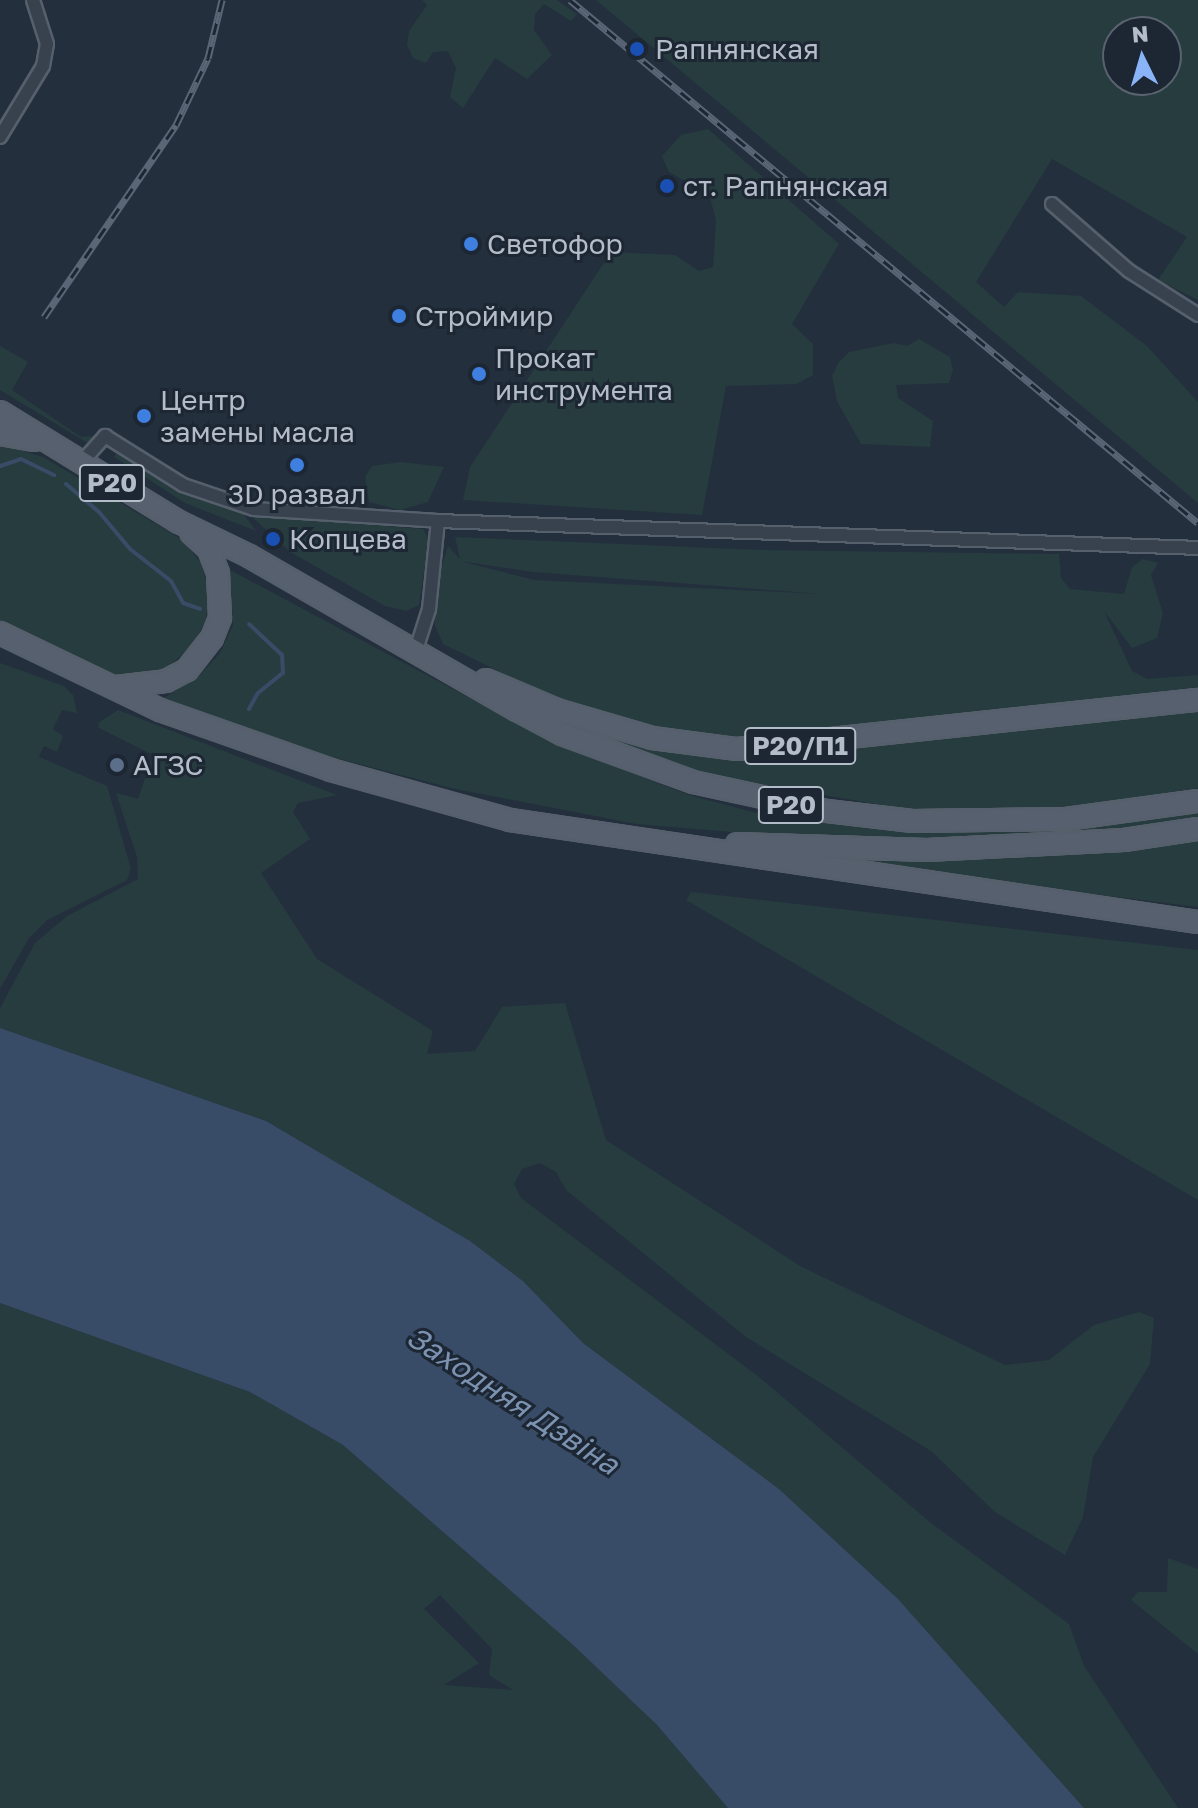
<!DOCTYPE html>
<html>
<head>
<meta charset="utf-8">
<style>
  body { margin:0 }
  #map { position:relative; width:1198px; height:1808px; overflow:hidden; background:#242f3e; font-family:"Golos Text",sans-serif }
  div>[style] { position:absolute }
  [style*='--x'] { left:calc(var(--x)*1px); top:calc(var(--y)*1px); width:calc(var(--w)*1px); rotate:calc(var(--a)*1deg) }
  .green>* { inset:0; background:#263c3f }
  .water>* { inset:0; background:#394c67 }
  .stream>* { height:4px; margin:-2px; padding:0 2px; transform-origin:2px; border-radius:2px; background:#394c67 }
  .roads { filter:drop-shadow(2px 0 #565f6c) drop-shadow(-2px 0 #565f6c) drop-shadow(0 2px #565f6c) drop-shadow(0 -2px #565f6c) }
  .street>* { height:12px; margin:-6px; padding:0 6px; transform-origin:6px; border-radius:6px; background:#38414e }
  .primary>* { height:20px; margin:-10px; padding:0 10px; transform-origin:10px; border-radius:10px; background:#56606e }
  .rail>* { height:7px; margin-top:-3.5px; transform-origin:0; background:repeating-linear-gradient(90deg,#1d2633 0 12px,#5a6575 0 24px); box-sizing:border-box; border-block:2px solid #5a6575 }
  .dots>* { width:22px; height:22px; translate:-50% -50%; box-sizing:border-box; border:4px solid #1d2633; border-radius:50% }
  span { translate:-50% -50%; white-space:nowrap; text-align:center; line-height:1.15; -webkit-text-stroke:6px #1d2633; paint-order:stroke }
  .shield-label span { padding:2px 6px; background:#1d2633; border:2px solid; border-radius:6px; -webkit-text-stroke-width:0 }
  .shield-label { font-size:26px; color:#b4bcc9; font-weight:700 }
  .poi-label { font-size:28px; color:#b4bcc9 }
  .left { translate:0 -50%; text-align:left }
  .water-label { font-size:30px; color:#7c92b1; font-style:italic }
  .north { position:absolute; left:1102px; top:16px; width:80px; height:80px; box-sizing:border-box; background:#1d2633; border:2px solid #59626f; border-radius:50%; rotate:355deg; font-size:22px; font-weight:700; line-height:32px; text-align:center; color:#b4bcc9 }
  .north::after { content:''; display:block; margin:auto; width:28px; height:36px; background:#8ab4f8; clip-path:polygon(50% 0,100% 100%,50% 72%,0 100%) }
</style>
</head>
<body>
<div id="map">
  <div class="green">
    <div style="clip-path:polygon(422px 0,557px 0,577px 14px,571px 21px,544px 4px,535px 14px,534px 30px,552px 55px,527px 79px,495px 58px,463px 108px,450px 97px,456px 68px,448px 51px,433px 52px,426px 63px,413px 58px,407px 45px,409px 31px,427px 5px)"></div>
    <div style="clip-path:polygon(evenodd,596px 0,1198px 0,1198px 300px,1158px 280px,1187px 237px,1052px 159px,976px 282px,1004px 307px,1018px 292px,1081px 296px,1147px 346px,1198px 402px,1198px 503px,596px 0,1166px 32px,1166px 80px,1118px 80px,1118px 32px,1166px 32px)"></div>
    <div style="clip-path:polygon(708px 129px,839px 244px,792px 324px,813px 344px,813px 375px,796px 384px,726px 386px,702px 515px,463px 500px,470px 467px,611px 252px,675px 255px,699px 271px,713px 267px,716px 220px,709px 194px,669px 172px,662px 156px,681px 135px)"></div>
    <div style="clip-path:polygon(919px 339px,950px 357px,953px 370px,949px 383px,896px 385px,898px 398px,933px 421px,930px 447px,861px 444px,837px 401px,832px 376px,839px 362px,849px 352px,894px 343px,907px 346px)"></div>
    <div style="clip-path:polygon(0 346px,28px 362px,12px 390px,81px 437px,94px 436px,91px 445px,0 390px)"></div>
    <div style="clip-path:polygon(0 444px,43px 457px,183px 540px,201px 563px,209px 590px,206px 620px,192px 646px,168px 667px,141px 678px,113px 676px,0 621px)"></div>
    <div style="clip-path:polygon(117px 452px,174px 488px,243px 513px,256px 531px,185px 503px,114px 457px)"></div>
    <div style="clip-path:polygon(401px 462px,444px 467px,428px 502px,400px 510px,369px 502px,365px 477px,372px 466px)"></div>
    <div style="clip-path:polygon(250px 515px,423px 529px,429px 539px,419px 605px,406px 611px,385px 606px,290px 552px)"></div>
    <div style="clip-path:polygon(evenodd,455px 537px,760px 550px,1059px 554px,1061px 578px,1070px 589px,1124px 594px,1132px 567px,1143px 559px,1158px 563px,1151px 575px,1163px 613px,1157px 638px,1132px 648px,1104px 611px,1132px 671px,1147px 679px,1198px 675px,1198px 687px,796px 734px,735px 737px,651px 727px,558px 700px,443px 644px,435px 626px,433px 595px,448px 546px,460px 559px,455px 537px,460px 561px,533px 572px,822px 594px,534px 580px,460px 561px)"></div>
    <div style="clip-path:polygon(230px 570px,552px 742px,689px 795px,760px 814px,773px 811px,943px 832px,1026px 832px,1198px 813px,1198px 819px,1109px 832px,943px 839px,756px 834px,636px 824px,451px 788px,298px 748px,164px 698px,200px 675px,220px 653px,233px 625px)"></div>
    <div style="clip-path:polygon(0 663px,64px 686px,73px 695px,77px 713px,62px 710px,53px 729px,63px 736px,57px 752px,44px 746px,39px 757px,107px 786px,131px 869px,127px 880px,47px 920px,29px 938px,0 989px)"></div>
    <div style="clip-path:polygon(1198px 709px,1198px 788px,1071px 807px,973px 811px,900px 808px,694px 773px,549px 716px,649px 748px,737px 759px)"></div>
    <div style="clip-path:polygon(118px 710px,337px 795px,298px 803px,293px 812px,310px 839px,261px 873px,317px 959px,433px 1031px,427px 1054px,475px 1051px,502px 1007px,565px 1003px,606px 1140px,800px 1266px,1005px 1365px,1049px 1360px,1094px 1325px,1139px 1312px,1154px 1318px,1150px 1364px,1093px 1457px,1083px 1517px,1065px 1555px,995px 1512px,931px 1451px,746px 1337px,566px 1190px,556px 1172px,540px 1163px,522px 1169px,514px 1184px,521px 1198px,759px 1377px,931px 1523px,1069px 1624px,1084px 1666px,1178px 1808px,1084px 1808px,898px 1599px,779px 1489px,583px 1343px,523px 1281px,470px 1241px,266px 1121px,0 1028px,0 1008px,35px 943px,67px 916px,138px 879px,137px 857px,116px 793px,138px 799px,153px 755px,99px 728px,98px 723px)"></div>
    <div style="clip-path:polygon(1198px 840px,1198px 907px,792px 857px,957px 860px)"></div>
    <div style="clip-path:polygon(691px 892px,1198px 950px,1198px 1200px,686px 900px)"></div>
    <div style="clip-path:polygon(evenodd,0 1303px,250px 1392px,343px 1445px,572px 1644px,657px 1725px,728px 1808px,0 1808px,0 1303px,440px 1595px,492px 1649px,489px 1675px,513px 1690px,444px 1685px,479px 1663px,424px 1609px,440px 1595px)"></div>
    <div style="clip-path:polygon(1168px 1558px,1198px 1569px,1198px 1654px,1131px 1600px,1138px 1592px,1167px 1592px)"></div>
  </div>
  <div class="water">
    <div style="clip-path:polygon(0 1028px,266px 1121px,470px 1241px,523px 1281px,583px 1343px,779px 1489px,898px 1599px,1084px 1808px,728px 1808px,657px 1725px,572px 1644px,343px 1445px,250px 1392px,0 1303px)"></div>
  </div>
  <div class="stream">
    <div style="--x:0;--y:466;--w:22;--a:-18"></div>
    <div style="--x:21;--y:459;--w:37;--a:26"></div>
    <div style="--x:66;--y:484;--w:43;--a:40.3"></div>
    <div style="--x:99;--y:512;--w:48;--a:50"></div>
    <div style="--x:130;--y:549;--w:52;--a:38"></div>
    <div style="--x:171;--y:581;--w:25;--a:61"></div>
    <div style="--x:183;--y:603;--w:18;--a:19"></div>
    <div style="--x:249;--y:709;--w:18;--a:-61"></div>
    <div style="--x:258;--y:693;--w:32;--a:-39"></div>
    <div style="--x:283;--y:673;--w:18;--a:-93"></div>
    <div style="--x:282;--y:655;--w:45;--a:-136.8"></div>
  </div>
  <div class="roads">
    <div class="street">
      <div style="--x:0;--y:137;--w:83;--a:-58.8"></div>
      <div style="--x:43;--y:66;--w:22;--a:-80"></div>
      <div style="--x:47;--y:44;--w:46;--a:-107.7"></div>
      <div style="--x:1052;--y:204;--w:102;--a:41"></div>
      <div style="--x:1129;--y:271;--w:82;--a:32.5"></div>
      <div style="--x:80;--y:464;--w:38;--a:-48"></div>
      <div style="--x:105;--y:436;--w:92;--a:32.1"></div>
      <div style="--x:183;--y:485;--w:75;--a:18.7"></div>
      <div style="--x:254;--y:509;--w:184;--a:3.7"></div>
      <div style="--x:438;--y:521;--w:760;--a:2.03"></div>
      <div style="--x:416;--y:650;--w:43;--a:-72.4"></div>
      <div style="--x:429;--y:609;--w:88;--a:-84.2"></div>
    </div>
    <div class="primary">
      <div style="--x:0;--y:412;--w:210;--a:31.6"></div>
      <div style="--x:179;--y:522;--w:78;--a:25.9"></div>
      <div style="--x:249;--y:556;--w:309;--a:29.9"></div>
      <div style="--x:517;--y:710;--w:51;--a:28.1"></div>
      <div style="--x:562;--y:734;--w:140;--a:20.1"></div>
      <div style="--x:693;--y:782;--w:137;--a:12.2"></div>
      <div style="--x:827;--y:811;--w:86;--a:6.7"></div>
      <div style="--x:912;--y:821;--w:154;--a:-0.7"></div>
      <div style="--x:1066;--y:819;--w:133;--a:-7.8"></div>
      <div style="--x:0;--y:434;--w:35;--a:10"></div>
      <div style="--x:0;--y:633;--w:178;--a:25.7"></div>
      <div style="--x:160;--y:710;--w:181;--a:19.3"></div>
      <div style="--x:331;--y:770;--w:186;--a:15.6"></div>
      <div style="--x:510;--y:820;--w:696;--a:8.43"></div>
      <div style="--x:486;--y:680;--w:77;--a:22.9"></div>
      <div style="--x:557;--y:710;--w:99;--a:16.4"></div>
      <div style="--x:652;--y:738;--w:86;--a:7.4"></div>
      <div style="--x:737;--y:749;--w:464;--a:-6.1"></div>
      <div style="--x:116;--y:687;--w:50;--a:-6.8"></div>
      <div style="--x:166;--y:681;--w:24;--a:-28"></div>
      <div style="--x:187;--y:670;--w:41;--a:-52"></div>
      <div style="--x:212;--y:638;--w:22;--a:-68"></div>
      <div style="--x:220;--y:618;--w:45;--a:-92.5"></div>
      <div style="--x:218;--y:573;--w:26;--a:-111"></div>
      <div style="--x:209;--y:549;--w:24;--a:-138"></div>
      <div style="--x:737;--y:844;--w:190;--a:1.8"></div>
      <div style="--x:927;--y:850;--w:197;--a:-2.9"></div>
      <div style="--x:1124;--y:840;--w:75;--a:-8.5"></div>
    </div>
  </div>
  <div class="rail">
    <div style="--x:570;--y:0;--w:817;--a:39.79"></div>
    <div style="--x:44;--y:317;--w:233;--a:-55.5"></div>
    <div style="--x:176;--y:125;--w:74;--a:-64.5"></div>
    <div style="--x:208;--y:58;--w:60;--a:-76.4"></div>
  </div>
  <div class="dots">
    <div style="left:637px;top:49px;background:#1a4fb4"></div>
    <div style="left:667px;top:186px;background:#1a4fb4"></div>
    <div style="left:471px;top:244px;background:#3f7fe0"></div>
    <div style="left:399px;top:316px;background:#3f7fe0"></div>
    <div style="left:479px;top:374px;background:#3f7fe0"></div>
    <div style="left:144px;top:416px;background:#3f7fe0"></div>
    <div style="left:297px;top:465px;background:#3f7fe0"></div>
    <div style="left:273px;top:539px;background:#1a4fb4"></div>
    <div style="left:117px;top:765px;background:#5c6f8a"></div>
  </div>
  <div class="shield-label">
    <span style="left:112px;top:483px">Р20</span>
    <span style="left:800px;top:746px">Р20/П1</span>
    <span style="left:791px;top:805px">Р20</span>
  </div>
  <div class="poi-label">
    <span class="left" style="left:655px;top:49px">Рапнянская</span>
    <span class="left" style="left:683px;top:186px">ст. Рапнянская</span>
    <span class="left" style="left:487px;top:244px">Светофор</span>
    <span class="left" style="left:415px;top:316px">Строймир</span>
    <span class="left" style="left:495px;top:374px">Прокат<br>инструмента</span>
    <span class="left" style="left:160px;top:416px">Центр<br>замены масла</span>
    <span style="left:297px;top:494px">3D развал</span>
    <span class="left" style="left:289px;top:539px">Копцева</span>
    <span class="left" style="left:133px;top:765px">АГЗС</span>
  </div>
  <div class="water-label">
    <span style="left:513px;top:1400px;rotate:33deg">Заходняя Дзвіна</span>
  </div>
  <div class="north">N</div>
</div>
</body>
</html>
